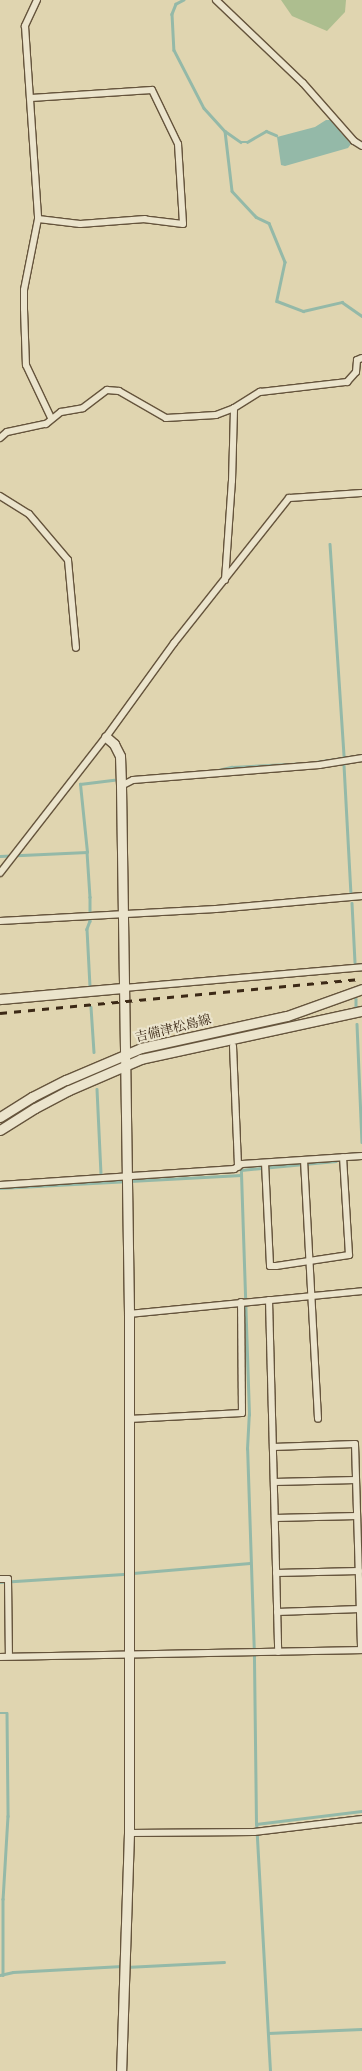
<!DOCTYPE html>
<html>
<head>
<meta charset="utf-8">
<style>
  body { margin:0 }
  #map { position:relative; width:362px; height:2071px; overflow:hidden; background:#e0d5b0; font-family:"Libre Caslon Text","Noto Serif JP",serif }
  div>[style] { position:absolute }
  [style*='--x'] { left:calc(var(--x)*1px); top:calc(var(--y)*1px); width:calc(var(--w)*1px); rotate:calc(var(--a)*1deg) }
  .green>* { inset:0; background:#adbe8f }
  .water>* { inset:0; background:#94b9a8 }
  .stream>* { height:2.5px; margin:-1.25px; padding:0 1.25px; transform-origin:1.25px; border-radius:1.25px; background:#94b9a8 }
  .roads { filter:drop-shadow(1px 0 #65543c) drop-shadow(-1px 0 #65543c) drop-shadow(0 1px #65543c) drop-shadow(0 -1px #65543c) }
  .street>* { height:6px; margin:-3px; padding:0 3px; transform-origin:3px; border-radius:3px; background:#ebe4cc }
  .secondary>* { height:9px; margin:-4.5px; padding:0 4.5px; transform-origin:4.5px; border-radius:4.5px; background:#ebe4cc }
  .rail>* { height:2.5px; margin-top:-1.25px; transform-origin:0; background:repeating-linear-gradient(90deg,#3c2916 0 7px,transparent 0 14px) }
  span { translate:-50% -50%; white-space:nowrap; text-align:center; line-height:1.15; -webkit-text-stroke:4px #ebe4cc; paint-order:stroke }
  .street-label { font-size:13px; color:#3c2916 }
</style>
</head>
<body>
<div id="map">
  <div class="green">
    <div style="clip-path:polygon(281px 0,346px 0,345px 12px,327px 31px,292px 16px)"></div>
  </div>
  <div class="water">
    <div style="clip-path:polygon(326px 120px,330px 120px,351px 144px,348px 148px,285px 166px,281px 165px,277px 137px,315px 127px)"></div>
  </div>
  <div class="stream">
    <div style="--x:184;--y:0;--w:9;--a:153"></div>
    <div style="--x:176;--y:4;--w:11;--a:112"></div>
    <div style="--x:172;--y:14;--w:36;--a:87"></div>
    <div style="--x:174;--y:50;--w:65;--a:62.7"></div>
    <div style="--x:204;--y:108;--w:31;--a:48"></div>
    <div style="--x:225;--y:131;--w:60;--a:83.3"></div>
    <div style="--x:232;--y:191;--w:35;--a:47"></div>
    <div style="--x:256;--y:217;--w:14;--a:25"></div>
    <div style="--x:269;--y:223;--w:42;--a:67.7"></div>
    <div style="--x:285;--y:262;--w:40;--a:102"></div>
    <div style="--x:277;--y:301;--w:28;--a:21"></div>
    <div style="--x:303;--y:311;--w:40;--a:-13"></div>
    <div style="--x:342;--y:302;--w:24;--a:35"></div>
    <div style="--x:225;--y:131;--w:19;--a:35"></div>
    <div style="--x:241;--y:142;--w:6;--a:0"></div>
    <div style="--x:247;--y:142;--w:22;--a:-30"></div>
    <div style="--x:266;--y:131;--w:11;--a:22"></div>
    <div style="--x:330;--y:544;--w:213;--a:86.2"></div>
    <div style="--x:344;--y:765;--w:130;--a:86.9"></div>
    <div style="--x:214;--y:771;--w:18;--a:-13"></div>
    <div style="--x:232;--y:767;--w:77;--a:-3"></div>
    <div style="--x:309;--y:763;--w:48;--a:-8.5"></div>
    <div style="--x:87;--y:852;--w:68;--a:-95.9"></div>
    <div style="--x:80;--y:784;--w:34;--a:-7"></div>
    <div style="--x:0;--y:856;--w:87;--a:-2.6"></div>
    <div style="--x:87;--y:852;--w:45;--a:86.2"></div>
    <div style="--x:90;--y:897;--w:24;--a:90"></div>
    <div style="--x:90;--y:921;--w:9;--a:111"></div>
    <div style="--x:87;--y:929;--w:57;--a:87"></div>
    <div style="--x:352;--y:903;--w:59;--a:87.1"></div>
    <div style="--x:356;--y:999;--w:7;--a:90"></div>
    <div style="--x:91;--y:1007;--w:45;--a:86.2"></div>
    <div style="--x:357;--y:1024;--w:118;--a:87.6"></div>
    <div style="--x:97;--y:1089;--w:85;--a:87.3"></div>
    <div style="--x:0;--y:1188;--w:241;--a:-3.1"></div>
    <div style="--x:133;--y:1573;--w:117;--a:-4.9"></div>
    <div style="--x:0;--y:1582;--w:123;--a:-3.7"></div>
    <div style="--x:0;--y:1713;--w:7;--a:0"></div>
    <div style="--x:7;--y:1713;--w:103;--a:89.4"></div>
    <div style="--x:8;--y:1816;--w:83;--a:93.4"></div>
    <div style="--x:3;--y:1899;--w:76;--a:90"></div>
    <div style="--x:256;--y:1824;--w:107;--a:-7"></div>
    <div style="--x:126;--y:1967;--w:98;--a:-2.9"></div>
    <div style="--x:0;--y:1975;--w:13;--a:-13"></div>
    <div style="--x:13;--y:1972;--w:109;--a:-3.2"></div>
    <div style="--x:268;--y:2033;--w:94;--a:-2.4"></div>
    <div style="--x:270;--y:2071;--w:247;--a:-93.2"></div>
    <div style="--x:256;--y:1824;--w:168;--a:-90.7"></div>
    <div style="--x:254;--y:1656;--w:207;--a:-91.9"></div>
    <div style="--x:247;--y:1449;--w:34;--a:-87"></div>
    <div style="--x:249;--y:1415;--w:245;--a:-91.9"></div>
    <div style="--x:241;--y:1170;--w:95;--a:-5.4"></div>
  </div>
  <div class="roads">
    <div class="street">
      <div style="--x:37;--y:0;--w:29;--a:115"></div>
      <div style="--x:25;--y:26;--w:193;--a:86.1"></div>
      <div style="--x:38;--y:219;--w:72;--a:101.2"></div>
      <div style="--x:24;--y:290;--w:19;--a:90"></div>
      <div style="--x:24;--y:309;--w:56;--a:88"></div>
      <div style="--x:26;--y:365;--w:59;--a:64.7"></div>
      <div style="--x:216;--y:0;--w:120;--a:43.7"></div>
      <div style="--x:303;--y:83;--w:77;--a:48.7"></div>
      <div style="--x:354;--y:141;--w:9;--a:32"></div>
      <div style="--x:31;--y:98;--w:121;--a:-3.8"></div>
      <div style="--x:152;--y:90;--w:60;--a:64.3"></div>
      <div style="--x:178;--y:144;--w:80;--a:86.4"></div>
      <div style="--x:183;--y:224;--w:38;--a:-173"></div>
      <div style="--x:145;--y:219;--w:65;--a:175.6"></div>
      <div style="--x:80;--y:224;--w:42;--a:-173.2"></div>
      <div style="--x:0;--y:438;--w:9;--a:-41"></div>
      <div style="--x:7;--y:432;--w:40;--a:-12"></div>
      <div style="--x:46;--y:424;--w:19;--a:-39"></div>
      <div style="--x:61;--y:412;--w:22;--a:-10"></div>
      <div style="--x:83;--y:408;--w:30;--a:-37"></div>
      <div style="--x:107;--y:390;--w:12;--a:5"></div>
      <div style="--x:119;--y:391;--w:54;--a:29.9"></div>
      <div style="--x:166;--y:418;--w:50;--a:-3.4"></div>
      <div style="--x:216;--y:415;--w:19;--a:-21"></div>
      <div style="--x:234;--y:408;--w:31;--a:-32"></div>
      <div style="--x:260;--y:392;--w:88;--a:-6.6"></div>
      <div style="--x:347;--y:382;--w:13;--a:-48"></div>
      <div style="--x:356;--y:372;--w:12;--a:-85"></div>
      <div style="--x:357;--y:360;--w:5;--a:-22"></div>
      <div style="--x:0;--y:496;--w:34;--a:32"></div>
      <div style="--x:29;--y:514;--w:60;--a:49.7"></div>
      <div style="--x:68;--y:560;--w:88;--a:84.8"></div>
      <div style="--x:225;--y:580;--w:99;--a:-86"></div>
      <div style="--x:232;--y:481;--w:73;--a:-88.4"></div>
      <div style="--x:121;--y:786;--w:13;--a:-27"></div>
      <div style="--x:133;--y:780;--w:187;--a:-4.6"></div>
      <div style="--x:319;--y:765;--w:44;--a:-9.2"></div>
      <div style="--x:0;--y:873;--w:172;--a:-52.1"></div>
      <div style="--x:106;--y:737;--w:116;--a:-54.1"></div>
      <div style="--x:174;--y:643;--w:185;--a:-51.6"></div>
      <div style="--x:289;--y:498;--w:73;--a:-3.9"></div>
      <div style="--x:0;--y:921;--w:216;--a:-3.2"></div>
      <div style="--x:216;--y:909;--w:147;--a:-5.1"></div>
      <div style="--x:124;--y:988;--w:239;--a:-5"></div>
      <div style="--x:233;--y:1046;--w:121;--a:87.6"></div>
      <div style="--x:304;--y:1160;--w:259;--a:86.9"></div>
      <div style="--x:265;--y:1163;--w:103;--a:87.2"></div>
      <div style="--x:270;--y:1266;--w:6;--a:0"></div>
      <div style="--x:276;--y:1266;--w:74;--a:-8.6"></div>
      <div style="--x:349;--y:1255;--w:98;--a:-93.5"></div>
      <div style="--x:0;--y:1185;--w:235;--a:-3.9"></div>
      <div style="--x:234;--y:1169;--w:9;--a:-32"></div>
      <div style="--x:242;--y:1164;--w:120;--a:-3.8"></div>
      <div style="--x:269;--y:1300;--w:352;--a:88.5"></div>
      <div style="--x:129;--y:1314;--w:234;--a:-5.6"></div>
      <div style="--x:129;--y:1419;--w:113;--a:-3"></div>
      <div style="--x:242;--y:1413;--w:111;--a:-90.5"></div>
      <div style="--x:273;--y:1447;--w:82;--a:-2.1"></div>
      <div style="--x:355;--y:1444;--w:206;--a:88.3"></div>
      <div style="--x:274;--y:1482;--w:82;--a:-1.4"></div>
      <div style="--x:275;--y:1518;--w:82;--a:-1.4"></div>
      <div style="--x:276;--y:1573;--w:83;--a:-1.4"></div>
      <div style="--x:0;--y:1579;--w:8;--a:0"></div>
      <div style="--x:8;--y:1579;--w:77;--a:89.3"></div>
      <div style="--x:277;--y:1612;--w:83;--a:-2.1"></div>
      <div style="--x:0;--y:1657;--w:362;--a:-1.1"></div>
      <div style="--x:129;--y:1833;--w:125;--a:-0.5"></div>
      <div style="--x:254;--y:1832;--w:109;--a:-6.9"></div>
    </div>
    <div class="secondary">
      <div style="--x:106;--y:737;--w:11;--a:41"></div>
      <div style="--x:114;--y:744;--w:13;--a:63"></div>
      <div style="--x:120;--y:756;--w:30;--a:88"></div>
      <div style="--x:121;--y:786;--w:528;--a:89.13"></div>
      <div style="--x:129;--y:1314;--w:519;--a:90"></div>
      <div style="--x:129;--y:1833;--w:238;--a:91.9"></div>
      <div style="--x:0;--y:999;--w:124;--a:-5.1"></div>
      <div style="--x:0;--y:1117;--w:38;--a:-32"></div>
      <div style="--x:32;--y:1097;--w:38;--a:-27"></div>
      <div style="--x:66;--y:1080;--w:82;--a:-23.1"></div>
      <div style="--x:141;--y:1048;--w:149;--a:-12.4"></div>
      <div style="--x:287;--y:1016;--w:80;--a:-19.8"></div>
      <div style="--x:0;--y:1130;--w:41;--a:-32.2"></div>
      <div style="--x:35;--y:1108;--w:38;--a:-28"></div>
      <div style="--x:69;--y:1090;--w:78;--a:-23.3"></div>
      <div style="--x:141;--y:1059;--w:226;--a:-12.3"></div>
    </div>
  </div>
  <div class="rail">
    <div style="--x:0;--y:1013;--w:364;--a:-5.4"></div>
  </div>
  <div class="street-label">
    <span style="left:173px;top:1028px;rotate:-14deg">吉備津松島線</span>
  </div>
</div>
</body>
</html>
